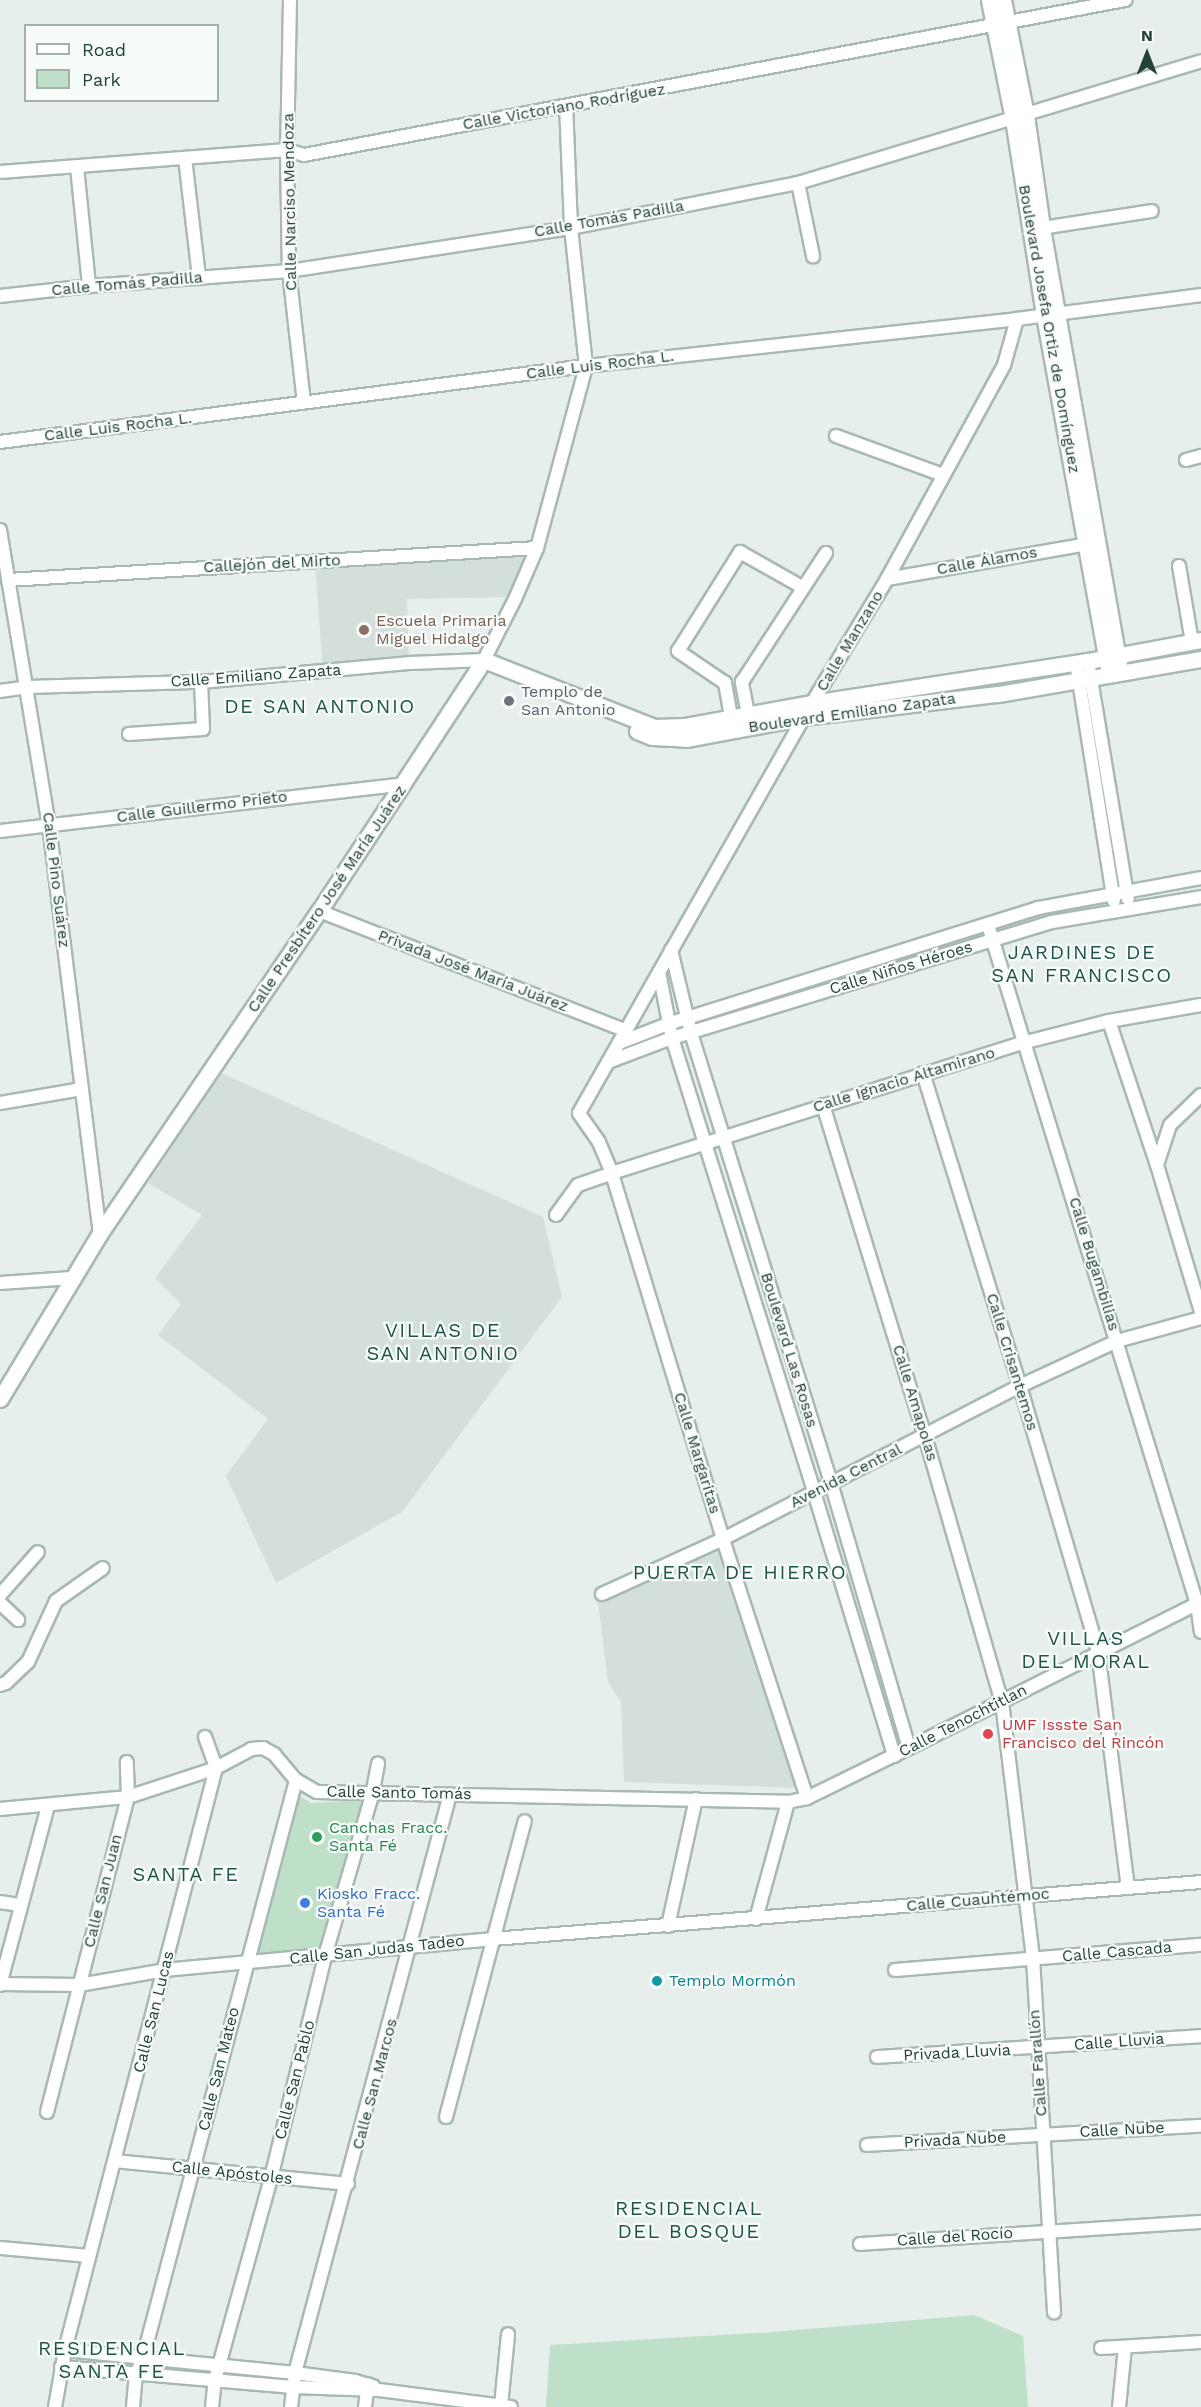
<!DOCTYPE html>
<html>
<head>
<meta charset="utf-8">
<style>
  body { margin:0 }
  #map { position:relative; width:1201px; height:2407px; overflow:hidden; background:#e6efeb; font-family:"Work Sans",sans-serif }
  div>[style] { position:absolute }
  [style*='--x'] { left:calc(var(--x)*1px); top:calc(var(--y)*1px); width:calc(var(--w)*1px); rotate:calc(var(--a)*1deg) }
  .built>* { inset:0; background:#d4dfda }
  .green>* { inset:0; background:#bfe0c8 }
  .roads { filter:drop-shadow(2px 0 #a8b8b2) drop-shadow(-2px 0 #a8b8b2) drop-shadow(0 2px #a8b8b2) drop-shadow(0 -2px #a8b8b2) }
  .minor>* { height:12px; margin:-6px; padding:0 6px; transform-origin:6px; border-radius:6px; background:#fff }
  .tertiary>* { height:15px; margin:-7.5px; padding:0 7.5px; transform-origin:7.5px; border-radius:7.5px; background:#fff }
  .dots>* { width:16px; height:16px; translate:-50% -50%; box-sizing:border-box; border:3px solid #f7fbf9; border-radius:50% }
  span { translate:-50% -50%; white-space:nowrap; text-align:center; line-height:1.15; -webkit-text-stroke:4.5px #f7fbf9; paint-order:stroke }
  .street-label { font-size:16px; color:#24423a }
  .education-label { font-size:16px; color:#785e54 }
  .left { translate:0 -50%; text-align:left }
  .worship-label { font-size:16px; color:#5b616d }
  .health-label { font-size:16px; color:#be3a42 }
  .leisure-label { font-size:16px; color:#27864d }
  .shop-label { font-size:16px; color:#366cbe }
  .culture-label { font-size:16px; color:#0d838f }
  .quarter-label { font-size:20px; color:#1f5548; letter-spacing:1.5px }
  .legend { position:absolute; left:24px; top:24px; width:195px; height:78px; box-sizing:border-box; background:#f7fbf9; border:2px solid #a3b1ad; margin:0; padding:8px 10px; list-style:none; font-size:18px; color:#24423a }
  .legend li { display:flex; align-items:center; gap:12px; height:30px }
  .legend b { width:30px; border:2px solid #a3b1ad }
  .north { position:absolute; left:1117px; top:24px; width:60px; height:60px; -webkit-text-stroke:4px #f7fbf9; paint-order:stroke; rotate:0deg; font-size:16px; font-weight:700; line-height:24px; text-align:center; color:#24423a }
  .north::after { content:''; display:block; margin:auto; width:21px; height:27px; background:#24423a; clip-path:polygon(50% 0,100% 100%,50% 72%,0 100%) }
</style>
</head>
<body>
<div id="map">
  <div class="built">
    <div style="clip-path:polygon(526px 554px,510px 597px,407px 599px,409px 661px,323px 669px,315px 565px)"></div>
    <div style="clip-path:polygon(221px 1073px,543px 1217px,562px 1297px,402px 1512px,276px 1583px,226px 1476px,268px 1419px,158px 1335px,181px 1304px,155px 1278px,202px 1215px,148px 1183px)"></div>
    <div style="clip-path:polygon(719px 1549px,797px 1788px,624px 1782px,621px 1702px,608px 1682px,598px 1601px)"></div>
  </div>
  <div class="green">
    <div style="clip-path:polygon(295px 1793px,311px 1803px,365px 1800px,322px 1951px,254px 1955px)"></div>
    <div style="clip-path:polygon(974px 2315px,1023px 2336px,1028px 2407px,546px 2407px,550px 2345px,773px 2332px)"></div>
  </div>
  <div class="roads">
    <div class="minor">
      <div style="--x:290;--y:0;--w:150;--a:91.1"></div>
      <div style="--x:287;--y:150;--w:121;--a:89.1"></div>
      <div style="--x:289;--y:271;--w:132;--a:83.5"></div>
      <div style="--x:185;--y:158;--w:121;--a:83.3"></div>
      <div style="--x:77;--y:167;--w:120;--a:84.2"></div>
      <div style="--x:0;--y:172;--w:288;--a:-4.4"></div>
      <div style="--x:287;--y:150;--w:18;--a:16"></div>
      <div style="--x:304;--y:155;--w:836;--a:-10.69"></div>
      <div style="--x:798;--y:183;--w:75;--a:78.4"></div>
      <div style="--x:1042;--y:228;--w:111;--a:-8.8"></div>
      <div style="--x:0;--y:296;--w:90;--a:-6.4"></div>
      <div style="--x:89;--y:286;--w:201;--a:-4.3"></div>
      <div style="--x:289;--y:271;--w:285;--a:-8.7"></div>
      <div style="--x:571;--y:228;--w:231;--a:-11.2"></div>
      <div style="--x:798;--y:183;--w:421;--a:-16.8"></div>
      <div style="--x:836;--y:436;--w:114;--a:20"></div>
      <div style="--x:0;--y:442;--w:591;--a:-7.39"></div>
      <div style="--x:586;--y:366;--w:434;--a:-6.2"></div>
      <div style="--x:1017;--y:319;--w:186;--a:-7.4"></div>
      <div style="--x:1186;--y:460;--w:16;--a:-15"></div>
      <div style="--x:0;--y:530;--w:299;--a:80.6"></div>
      <div style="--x:49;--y:825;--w:411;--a:82.9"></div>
      <div style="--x:1179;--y:566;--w:77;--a:80.3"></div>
      <div style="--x:887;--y:579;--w:203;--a:-9.9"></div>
      <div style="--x:8;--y:580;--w:530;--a:-3.46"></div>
      <div style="--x:1088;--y:661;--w:241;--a:80.5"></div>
      <div style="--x:1076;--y:662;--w:242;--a:81"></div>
      <div style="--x:0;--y:691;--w:28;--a:-8"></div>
      <div style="--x:28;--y:687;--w:173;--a:-1.7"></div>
      <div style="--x:201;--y:682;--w:211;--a:-5.2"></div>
      <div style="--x:411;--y:663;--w:73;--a:-2.4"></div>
      <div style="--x:484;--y:660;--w:68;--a:-63.1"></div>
      <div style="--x:515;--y:599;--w:56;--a:-66.7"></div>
      <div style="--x:537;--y:548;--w:188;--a:-74.9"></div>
      <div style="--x:586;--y:366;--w:139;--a:-96.2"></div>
      <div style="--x:571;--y:228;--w:122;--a:-92.3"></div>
      <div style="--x:748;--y:714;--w:33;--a:-101"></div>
      <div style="--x:742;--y:682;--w:154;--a:-56.9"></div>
      <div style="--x:731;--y:717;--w:35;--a:-100"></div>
      <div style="--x:725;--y:683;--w:57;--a:-145.8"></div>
      <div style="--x:678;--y:651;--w:117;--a:-57.9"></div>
      <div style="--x:740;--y:552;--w:71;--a:29.4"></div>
      <div style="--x:129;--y:734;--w:74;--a:-3.9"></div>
      <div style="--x:203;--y:729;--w:47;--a:-92.4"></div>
      <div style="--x:0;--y:831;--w:407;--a:-6.6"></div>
      <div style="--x:319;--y:911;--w:330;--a:21.3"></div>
      <div style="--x:988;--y:925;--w:710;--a:72.89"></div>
      <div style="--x:1197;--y:1604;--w:28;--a:82"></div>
      <div style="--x:671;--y:950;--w:85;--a:76.5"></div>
      <div style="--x:691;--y:1033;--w:471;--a:72.7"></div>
      <div style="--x:831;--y:1483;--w:276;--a:73.6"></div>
      <div style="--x:659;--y:972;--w:67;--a:78.9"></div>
      <div style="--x:672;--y:1038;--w:476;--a:72.6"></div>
      <div style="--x:814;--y:1492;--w:276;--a:73.1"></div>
      <div style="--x:1109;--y:1021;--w:152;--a:71.6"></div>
      <div style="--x:1157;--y:1165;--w:153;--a:73.3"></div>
      <div style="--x:619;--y:1043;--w:53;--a:-21.2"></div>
      <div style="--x:668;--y:1024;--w:388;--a:-17.4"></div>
      <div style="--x:1038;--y:908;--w:166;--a:-10.4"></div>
      <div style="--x:608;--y:1062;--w:68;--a:-20.6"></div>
      <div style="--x:672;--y:1038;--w:397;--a:-17"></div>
      <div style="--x:1052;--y:922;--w:151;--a:-9.5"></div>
      <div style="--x:923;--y:1073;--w:328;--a:72.8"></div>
      <div style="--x:1020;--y:1386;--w:276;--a:73.6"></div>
      <div style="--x:1098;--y:1651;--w:239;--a:82.8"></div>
      <div style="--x:0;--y:1103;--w:83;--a:-9.7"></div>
      <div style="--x:823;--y:1105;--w:346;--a:72.9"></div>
      <div style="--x:925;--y:1436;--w:277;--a:73.9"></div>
      <div style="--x:1002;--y:1702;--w:258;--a:83.1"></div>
      <div style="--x:1033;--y:1958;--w:355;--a:86.6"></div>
      <div style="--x:1157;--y:1165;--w:42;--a:-72"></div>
      <div style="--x:1170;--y:1125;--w:43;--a:-44.1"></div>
      <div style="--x:556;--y:1215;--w:37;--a:-54"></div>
      <div style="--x:578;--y:1185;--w:36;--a:-19"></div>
      <div style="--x:612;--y:1173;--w:434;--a:-17.6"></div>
      <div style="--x:1026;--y:1042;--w:86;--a:-14.2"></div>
      <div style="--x:1109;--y:1021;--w:93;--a:-9.9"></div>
      <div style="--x:0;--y:1283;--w:72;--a:-4"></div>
      <div style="--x:602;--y:1594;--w:133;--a:-24.4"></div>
      <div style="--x:723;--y:1539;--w:334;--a:-27.3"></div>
      <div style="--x:1020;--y:1386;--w:107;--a:-24.9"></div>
      <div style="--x:1117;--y:1341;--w:87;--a:-15.3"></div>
      <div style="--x:0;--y:1595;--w:57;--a:-48.5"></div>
      <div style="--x:0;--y:1603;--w:25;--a:43"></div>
      <div style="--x:0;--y:1685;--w:6;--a:-18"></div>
      <div style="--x:6;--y:1683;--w:30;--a:-44"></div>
      <div style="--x:28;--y:1662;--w:67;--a:-65.3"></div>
      <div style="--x:56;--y:1601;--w:57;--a:-35.1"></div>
      <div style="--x:205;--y:1737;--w:33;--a:70"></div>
      <div style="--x:807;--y:1798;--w:272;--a:-108"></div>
      <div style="--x:723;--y:1539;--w:382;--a:-106.9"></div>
      <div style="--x:612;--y:1173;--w:34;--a:-113"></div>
      <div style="--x:599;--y:1142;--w:35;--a:-125"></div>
      <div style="--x:579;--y:1113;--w:472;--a:-60.4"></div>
      <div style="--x:812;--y:703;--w:145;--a:-58.8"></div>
      <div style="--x:887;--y:579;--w:244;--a:-61.3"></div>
      <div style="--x:1004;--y:365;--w:48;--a:-74.2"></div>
      <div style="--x:0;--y:1809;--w:129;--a:-5.4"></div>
      <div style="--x:128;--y:1797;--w:93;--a:-18.2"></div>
      <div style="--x:216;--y:1768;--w:40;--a:-28"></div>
      <div style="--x:251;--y:1749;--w:12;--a:-5"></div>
      <div style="--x:263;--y:1748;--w:13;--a:29"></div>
      <div style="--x:274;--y:1754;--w:34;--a:50"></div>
      <div style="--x:296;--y:1780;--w:24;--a:30"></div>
      <div style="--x:317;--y:1792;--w:471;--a:1.2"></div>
      <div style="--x:788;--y:1802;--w:19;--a:-12"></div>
      <div style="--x:807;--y:1798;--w:114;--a:-26.1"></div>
      <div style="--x:909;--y:1748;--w:326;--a:-26.6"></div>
      <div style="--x:0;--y:1902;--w:20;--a:9"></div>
      <div style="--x:756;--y:1919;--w:121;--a:-74.7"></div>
      <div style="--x:668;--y:1926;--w:130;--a:-77.6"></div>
      <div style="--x:895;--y:1970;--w:307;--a:-4.7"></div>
      <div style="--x:0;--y:1984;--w:79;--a:0.7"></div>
      <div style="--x:79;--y:1985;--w:87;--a:-9.9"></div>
      <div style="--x:165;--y:1970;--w:329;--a:-5.4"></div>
      <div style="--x:493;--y:1939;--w:710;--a:-4.6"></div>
      <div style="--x:0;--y:1985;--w:185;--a:-75"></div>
      <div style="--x:877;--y:2057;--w:325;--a:-3.7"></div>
      <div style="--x:47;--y:2112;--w:325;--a:-75.6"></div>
      <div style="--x:128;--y:1797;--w:35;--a:-92"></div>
      <div style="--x:446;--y:2117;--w:306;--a:-75.1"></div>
      <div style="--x:867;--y:2145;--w:335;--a:-3.3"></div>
      <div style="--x:115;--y:2161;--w:234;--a:5.6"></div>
      <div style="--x:860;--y:2244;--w:342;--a:-3.7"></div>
      <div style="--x:0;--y:2248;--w:89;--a:5.1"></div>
      <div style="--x:1101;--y:2348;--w:100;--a:-3.4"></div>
      <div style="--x:65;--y:2350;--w:231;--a:5.7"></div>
      <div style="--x:295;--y:2373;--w:61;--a:7.6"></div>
      <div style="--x:355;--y:2381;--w:19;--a:16"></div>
      <div style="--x:61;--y:2367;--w:233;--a:4.9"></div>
      <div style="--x:293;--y:2387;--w:86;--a:2"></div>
      <div style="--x:379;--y:2390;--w:133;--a:7.3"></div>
      <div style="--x:501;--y:2406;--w:72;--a:-84.4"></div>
      <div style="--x:55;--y:2407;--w:58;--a:-80"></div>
      <div style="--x:65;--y:2350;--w:601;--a:-75.46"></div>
      <div style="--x:133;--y:2407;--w:32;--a:-85"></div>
      <div style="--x:136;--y:2375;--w:18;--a:-68"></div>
      <div style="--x:143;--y:2358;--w:598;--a:-75.17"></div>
      <div style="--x:212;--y:2407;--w:27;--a:-84"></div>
      <div style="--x:215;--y:2380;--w:210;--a:-74.5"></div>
      <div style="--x:271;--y:2178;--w:228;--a:-76.3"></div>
      <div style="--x:325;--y:1956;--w:168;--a:-73.7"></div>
      <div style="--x:372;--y:1795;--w:32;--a:-79"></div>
      <div style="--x:291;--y:2407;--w:34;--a:-83"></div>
      <div style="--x:295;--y:2373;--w:599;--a:-75.01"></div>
      <div style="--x:365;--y:2407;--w:23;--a:-83"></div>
      <div style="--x:1119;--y:2407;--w:60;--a:-84.3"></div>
    </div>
    <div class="tertiary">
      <div style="--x:989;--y:0;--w:121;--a:78.6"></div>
      <div style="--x:1013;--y:119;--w:198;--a:81"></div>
      <div style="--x:1044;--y:315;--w:358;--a:79.7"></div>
      <div style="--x:1003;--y:0;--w:117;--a:78.7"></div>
      <div style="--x:1026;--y:115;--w:114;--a:81.9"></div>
      <div style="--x:1042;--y:228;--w:444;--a:80"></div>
      <div style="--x:637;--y:731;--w:16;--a:22"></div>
      <div style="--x:652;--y:737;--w:35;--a:3"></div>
      <div style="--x:687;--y:739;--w:119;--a:-10.6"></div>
      <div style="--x:804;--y:717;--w:195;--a:-6.8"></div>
      <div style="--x:998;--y:694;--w:206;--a:-9.8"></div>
      <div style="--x:0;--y:1399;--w:194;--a:-58.9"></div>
      <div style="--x:100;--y:1233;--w:389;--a:-55.8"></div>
      <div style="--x:319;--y:911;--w:300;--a:-56.7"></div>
      <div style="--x:484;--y:660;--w:183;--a:21.5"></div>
      <div style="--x:654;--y:727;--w:31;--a:-2"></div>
      <div style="--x:685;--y:726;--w:129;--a:-10.3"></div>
      <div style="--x:812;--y:703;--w:279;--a:-8.7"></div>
      <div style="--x:1088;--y:661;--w:115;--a:-10.5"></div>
    </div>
  </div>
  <div class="dots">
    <div style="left:364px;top:630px;background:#8d6e63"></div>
    <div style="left:509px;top:701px;background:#6b7280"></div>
    <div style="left:988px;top:1734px;background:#e0444e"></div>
    <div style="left:317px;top:1837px;background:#2e9e5b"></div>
    <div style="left:305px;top:1903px;background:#3f7fe0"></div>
    <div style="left:657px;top:1981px;background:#0f9aa8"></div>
  </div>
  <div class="street-label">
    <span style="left:564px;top:107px;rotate:-10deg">Calle Victoriano Rodríguez</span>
    <span style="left:290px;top:202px;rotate:-91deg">Calle Narciso Mendoza</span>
    <span style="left:609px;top:219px;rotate:-10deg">Calle Tomás Padilla</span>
    <span style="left:127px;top:284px;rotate:-5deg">Calle Tomás Padilla</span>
    <span style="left:1049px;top:329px;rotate:80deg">Boulevard Josefa Ortiz de Domínguez</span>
    <span style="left:600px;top:365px;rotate:-7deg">Calle Luis Rocha L.</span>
    <span style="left:118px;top:427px;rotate:-7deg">Calle Luis Rocha L.</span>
    <span style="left:987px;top:561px;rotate:-10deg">Calle Álamos</span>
    <span style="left:272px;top:564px;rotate:-3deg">Callejón del Mirto</span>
    <span style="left:850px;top:641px;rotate:-59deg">Calle Manzano</span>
    <span style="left:256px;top:676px;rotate:-4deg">Calle Emiliano Zapata</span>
    <span style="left:852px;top:713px;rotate:-8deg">Boulevard Emiliano Zapata</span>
    <span style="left:202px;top:807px;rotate:-7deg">Calle Guillermo Prieto</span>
    <span style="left:56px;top:880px;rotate:83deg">Calle Pino Suárez</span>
    <span style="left:327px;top:899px;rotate:-56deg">Calle Presbítero José María Juárez</span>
    <span style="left:901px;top:968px;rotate:-17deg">Calle Niños Héroes</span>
    <span style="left:473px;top:971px;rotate:21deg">Privada José María Juárez</span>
    <span style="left:904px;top:1080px;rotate:-17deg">Calle Ignacio Altamirano</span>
    <span style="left:1094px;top:1264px;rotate:73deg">Calle Bugambilias</span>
    <span style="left:789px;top:1350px;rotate:73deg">Boulevard Las Rosas</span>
    <span style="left:1012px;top:1362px;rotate:73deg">Calle Crisantemos</span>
    <span style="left:915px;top:1403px;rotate:73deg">Calle Amapolas</span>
    <span style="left:697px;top:1453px;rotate:73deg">Calle Margaritas</span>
    <span style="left:846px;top:1476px;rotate:-27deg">Avenida Central</span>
    <span style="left:963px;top:1721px;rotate:-27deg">Calle Tenochtitlan</span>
    <span style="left:399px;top:1793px;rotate:1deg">Calle Santo Tomás</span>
    <span style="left:103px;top:1891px;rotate:-76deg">Calle San Juan</span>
    <span style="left:978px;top:1900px;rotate:-5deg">Calle Cuauhtémoc</span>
    <span style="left:377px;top:1950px;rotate:-6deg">Calle San Judas Tadeo</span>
    <span style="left:1117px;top:1952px;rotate:-5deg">Calle Cascada</span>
    <span style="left:154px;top:2012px;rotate:-76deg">Calle San Lucas</span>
    <span style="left:1119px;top:2042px;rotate:-4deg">Calle Lluvia</span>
    <span style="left:957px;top:2053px;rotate:-3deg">Privada Lluvia</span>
    <span style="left:1038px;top:2063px;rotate:-94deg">Calle Farallón</span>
    <span style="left:219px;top:2069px;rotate:-76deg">Calle San Mateo</span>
    <span style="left:295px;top:2080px;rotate:-76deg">Calle San Pablo</span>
    <span style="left:375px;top:2084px;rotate:-75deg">Calle San Marcos</span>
    <span style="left:1122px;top:2130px;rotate:-3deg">Calle Nube</span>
    <span style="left:955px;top:2140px;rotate:-3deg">Privada Nube</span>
    <span style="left:232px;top:2173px;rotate:6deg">Calle Apóstoles</span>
    <span style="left:955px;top:2237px;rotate:-4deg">Calle del Rocío</span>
  </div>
  <div class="education-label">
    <span class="left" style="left:376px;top:630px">Escuela Primaria<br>Miguel Hidalgo</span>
  </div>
  <div class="worship-label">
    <span class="left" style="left:521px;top:701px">Templo de<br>San Antonio</span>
  </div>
  <div class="health-label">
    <span class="left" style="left:1002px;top:1734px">UMF Issste San<br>Francisco del Rincón</span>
  </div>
  <div class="leisure-label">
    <span class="left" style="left:329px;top:1837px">Canchas Fracc.<br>Santa Fé</span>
  </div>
  <div class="shop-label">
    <span class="left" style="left:317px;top:1903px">Kiosko Fracc.<br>Santa Fé</span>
  </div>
  <div class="culture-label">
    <span class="left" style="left:669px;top:1981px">Templo Mormón</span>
  </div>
  <div class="quarter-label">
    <span style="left:320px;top:706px">DE SAN ANTONIO</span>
    <span style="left:1082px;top:964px">JARDINES DE<br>SAN FRANCISCO</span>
    <span style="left:443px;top:1342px">VILLAS DE<br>SAN ANTONIO</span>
    <span style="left:740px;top:1572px">PUERTA DE HIERRO</span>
    <span style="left:1086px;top:1650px">VILLAS<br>DEL MORAL</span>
    <span style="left:186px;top:1874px">SANTA FE</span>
    <span style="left:689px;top:2220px">RESIDENCIAL<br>DEL BOSQUE</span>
    <span style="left:112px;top:2360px">RESIDENCIAL<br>SANTA FE</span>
  </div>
  <ul class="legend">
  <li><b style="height:8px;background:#fff"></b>Road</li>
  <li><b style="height:16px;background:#bfe0c8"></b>Park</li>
  </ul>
  <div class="north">N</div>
</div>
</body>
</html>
